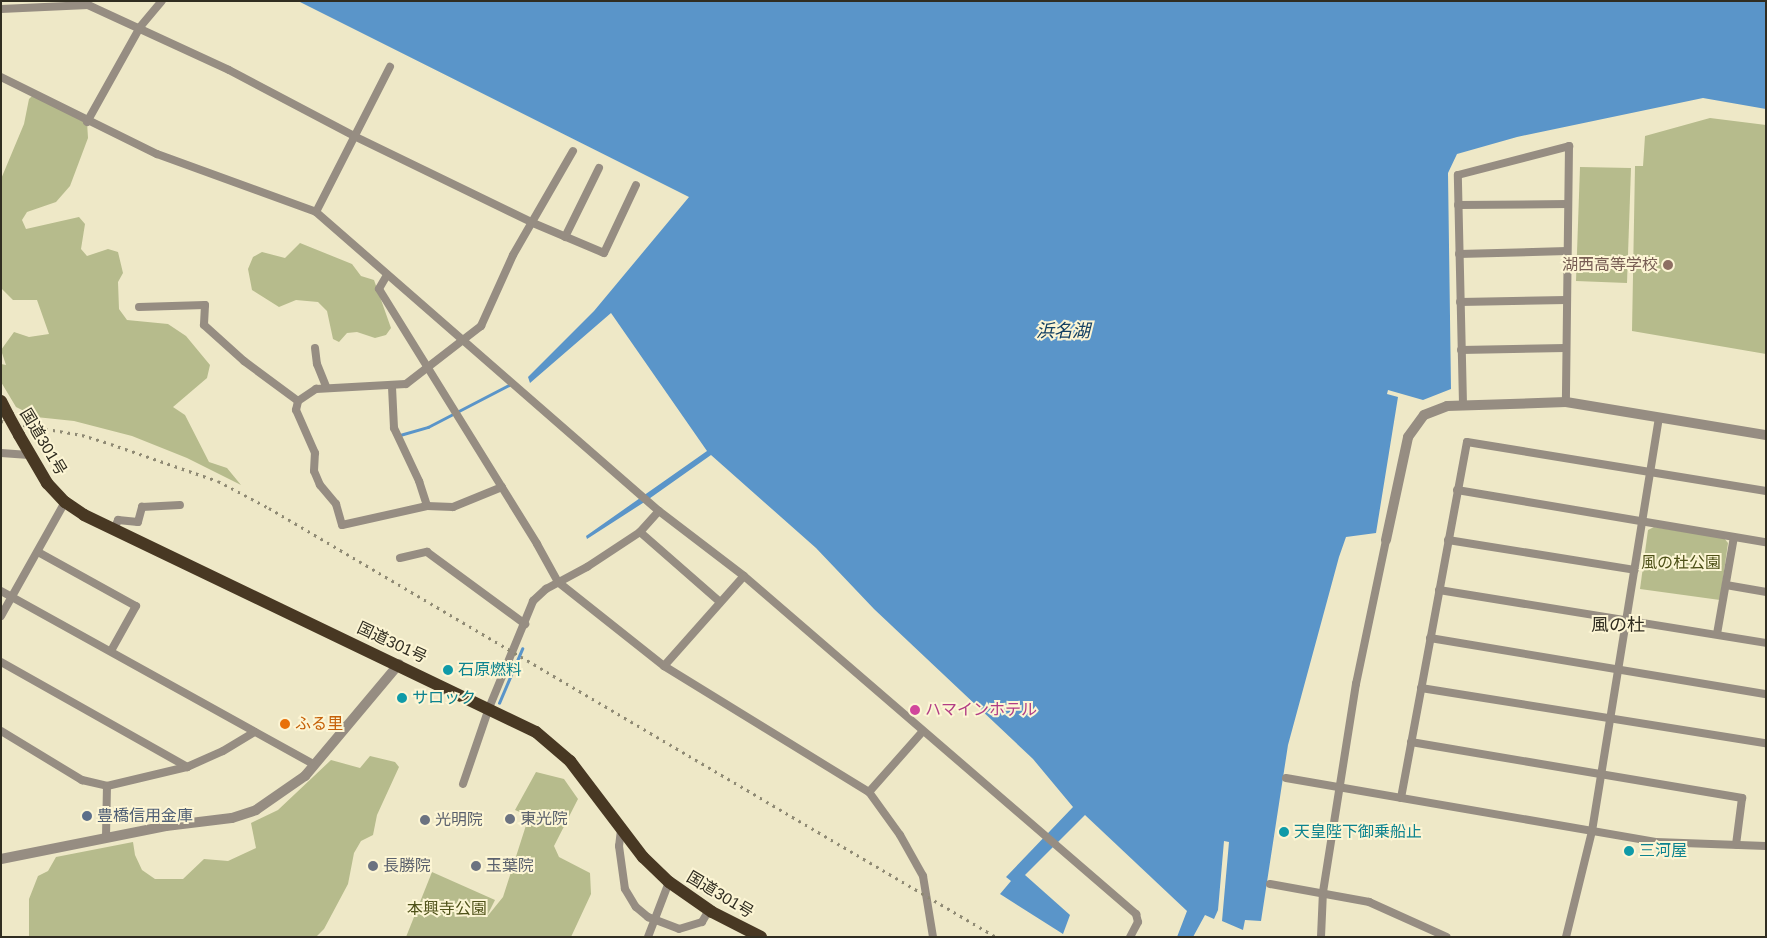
<!DOCTYPE html>
<html>
<head>
<meta charset="utf-8">
<style>
  body { margin:0 }
  #map { position:relative; width:1767px; height:938px; overflow:hidden; background:#eee8c7; font-family:Helvetica,"Noto Sans JP",sans-serif }
  div>[style] { position:absolute }
  [style*='--x'] { left:calc(var(--x)*1px); top:calc(var(--y)*1px); width:calc(var(--w)*1px); rotate:calc(var(--a)*1deg) }
  .green>* { inset:0; background:#b6bb8c }
  .water>* { inset:0; background:#5a95c9 }
  .stream>* { height:2.5px; margin:-1.25px; padding:0 1.25px; transform-origin:1.25px; border-radius:1.25px; background:#5a95c9 }
  .minor>* { height:8px; margin:-4px; padding:0 4px; transform-origin:4px; border-radius:4px; background:#968d82 }
  .tertiary>* { height:10px; margin:-5px; padding:0 5px; transform-origin:5px; border-radius:5px; background:#968d82 }
  .trunk>* { height:12px; margin:-6px; padding:0 6px; transform-origin:6px; border-radius:6px; background:#483823 }
  .rail>* { height:2.5px; margin-top:-1.25px; transform-origin:0; background:repeating-linear-gradient(90deg,#8f8a74 0 2.5px,transparent 0 7.5px) }
  .trunk-bridge>* { height:12px; margin:-6px; padding:0 6px; transform-origin:6px; border-radius:6px; background:#483823 }
  .dots>* { width:14px; height:14px; translate:-50% -50%; box-sizing:border-box; border:2px solid #fcf5d4; border-radius:50% }
  span { translate:-50% -50%; white-space:nowrap; text-align:center; line-height:1.15; -webkit-text-stroke:4px #fcf5d4; paint-order:stroke }
  .education-label { font-size:16px; color:#785e54 }
  .right { translate:-100% -50%; text-align:right }
  .street-label { font-size:16px; color:#302d21 }
  .park-label { font-size:16px; color:#4e5118 }
  .culture-label { font-size:16px; color:#0d838f }
  .left { translate:0 -50%; text-align:left }
  .hotel-label { font-size:16px; color:#b23c85 }
  .food-label { font-size:16px; color:#c56008 }
  .service-label { font-size:16px; color:#4e5e75 }
  .worship-label { font-size:16px; color:#5b616d }
  .water-label { font-size:18px; color:#123f62; font-style:italic }
  .neighbourhood-label { font-size:18px; color:#302d21 }
  .frame { position:absolute; inset:0; border:2px solid #302d21; pointer-events:none }
</style>
</head>
<body>
<div id="map">
  <div class="green">
    <div style="clip-path:polygon(34px 94px,87px 122px,88px 138px,70px 186px,56px 202px,27px 212px,22px 220px,26px 229px,79px 217px,85px 224px,81px 249px,87px 256px,108px 249px,118px 252px,123px 273px,118px 282px,119px 309px,127px 320px,168px 324px,186px 336px,210px 365px,207px 378px,173px 407px,185px 415px,209px 462px,227px 468px,241px 485px,187px 458px,132px 436px,74px 421px,36px 417px,16px 407px,1px 382px,1px 364px,6px 365px,1px 350px,14px 332px,29px 337px,49px 334px,37px 300px,13px 300px,1px 288px,1px 179px,24px 124px,29px 99px)"></div>
    <div style="clip-path:polygon(1710px 118px,1766px 125px,1766px 354px,1632px 331px,1635px 166px,1643px 166px,1645px 136px)"></div>
    <div style="clip-path:polygon(1580px 167px,1631px 168px,1627px 283px,1576px 281px)"></div>
    <div style="clip-path:polygon(300px 243px,352px 264px,361px 276px,374px 280px,391px 328px,386px 335px,375px 338px,357px 332px,347px 333px,339px 342px,333px 339px,327px 311px,318px 302px,296px 300px,279px 307px,252px 290px,248px 269px,253px 257px,262px 252px,285px 258px)"></div>
    <div style="clip-path:polygon(1654px 527px,1724px 538px,1728px 543px,1720px 600px,1640px 589px,1648px 530px)"></div>
    <div style="clip-path:polygon(370px 756px,395px 762px,399px 767px,377px 815px,373px 835px,361px 841px,354px 853px,348px 884px,324px 929px,316px 937px,29px 937px,29px 899px,38px 876px,48px 871px,56px 857px,133px 842px,135px 855px,142px 870px,155px 879px,183px 879px,204px 859px,228px 861px,256px 848px,251px 823px,278px 810px,331px 760px,360px 768px)"></div>
    <div style="clip-path:polygon(536px 772px,564px 779px,578px 799px,554px 846px,559px 857px,590px 873px,591px 894px,571px 937px,406px 937px,432px 872px,495px 900px,486px 918px,503px 897px,529px 816px,515px 810px)"></div>
  </div>
  <div class="water">
    <div style="clip-path:polygon(298px 1px,1766px 1px,1766px 109px,1703px 98px,1517px 137px,1457px 154px,1448px 173px,1451px 389px,1423px 400px,1388px 390px,1387px 394px,1398px 397px,1376px 533px,1346px 537px,1339px 557px,1288px 745px,1261px 921px,1245px 920px,1243px 930px,1222px 921px,1229px 842px,1224px 841px,1218px 910px,1214px 919px,1205px 915px,1193px 937px,1177px 937px,1187px 911px,1085px 815px,1025px 875px,1070px 915px,1063px 934px,1000px 894px,1011px 881px,1006px 877px,1073px 807px,1033px 759px,874px 609px,816px 548px,711px 455px,646px 501px,587px 539px,586px 536px,707px 451px,611px 313px,530px 383px,528px 377px,594px 311px,689px 197px)"></div>
  </div>
  <div class="stream">
    <div style="--x:400;--y:435;--w:29;--a:-16"></div>
    <div style="--x:428;--y:427;--w:91;--a:-27.4"></div>
    <div style="--x:499;--y:703;--w:59;--a:-66.9"></div>
  </div>
  <div class="minor">
    <div style="--x:1;--y:9;--w:87;--a:-2.6"></div>
    <div style="--x:88;--y:5;--w:155;--a:24.7"></div>
    <div style="--x:229;--y:70;--w:141;--a:27.8"></div>
    <div style="--x:354;--y:136;--w:199;--a:25.9"></div>
    <div style="--x:533;--y:223;--w:77;--a:22.9"></div>
    <div style="--x:604;--y:253;--w:75;--a:-64.8"></div>
    <div style="--x:1;--y:77;--w:174;--a:26.3"></div>
    <div style="--x:157;--y:154;--w:169;--a:20"></div>
    <div style="--x:316;--y:212;--w:455;--a:41.1"></div>
    <div style="--x:659;--y:511;--w:107;--a:37.4"></div>
    <div style="--x:744;--y:576;--w:518;--a:40.77"></div>
    <div style="--x:1136;--y:914;--w:8;--a:76"></div>
    <div style="--x:1138;--y:922;--w:17;--a:118"></div>
    <div style="--x:87;--y:122;--w:109;--a:-60.8"></div>
    <div style="--x:140;--y:27;--w:34;--a:-50"></div>
    <div style="--x:1458;--y:205;--w:110;--a:-0.5"></div>
    <div style="--x:316;--y:212;--w:163;--a:-63"></div>
    <div style="--x:565;--y:237;--w:77;--a:-63.8"></div>
    <div style="--x:1459;--y:254;--w:108;--a:-1.6"></div>
    <div style="--x:387;--y:275;--w:16;--a:120"></div>
    <div style="--x:379;--y:289;--w:300;--a:58.2"></div>
    <div style="--x:537;--y:544;--w:43;--a:61.1"></div>
    <div style="--x:558;--y:582;--w:135;--a:38.4"></div>
    <div style="--x:664;--y:666;--w:241;--a:31.6"></div>
    <div style="--x:869;--y:792;--w:53;--a:54.2"></div>
    <div style="--x:900;--y:835;--w:47;--a:60.7"></div>
    <div style="--x:923;--y:876;--w:62;--a:80.7"></div>
    <div style="--x:1460;--y:302;--w:106;--a:-1.1"></div>
    <div style="--x:139;--y:307;--w:66;--a:-1.7"></div>
    <div style="--x:205;--y:305;--w:20;--a:93"></div>
    <div style="--x:204;--y:325;--w:54;--a:42"></div>
    <div style="--x:244;--y:361;--w:67;--a:36.5"></div>
    <div style="--x:315;--y:348;--w:16;--a:83"></div>
    <div style="--x:317;--y:364;--w:24;--a:68"></div>
    <div style="--x:1461;--y:350;--w:104;--a:-1.1"></div>
    <div style="--x:392;--y:387;--w:41;--a:87.2"></div>
    <div style="--x:394;--y:428;--w:59;--a:64.7"></div>
    <div style="--x:419;--y:481;--w:26;--a:72"></div>
    <div style="--x:1463;--y:404;--w:229;--a:-91.3"></div>
    <div style="--x:1458;--y:175;--w:115;--a:-14.6"></div>
    <div style="--x:1569;--y:146;--w:256;--a:90.7"></div>
    <div style="--x:1;--y:453;--w:28;--a:4"></div>
    <div style="--x:502;--y:487;--w:53;--a:157.8"></div>
    <div style="--x:453;--y:507;--w:26;--a:-178"></div>
    <div style="--x:427;--y:506;--w:87;--a:167.4"></div>
    <div style="--x:342;--y:525;--w:22;--a:-106"></div>
    <div style="--x:336;--y:504;--w:25;--a:-130"></div>
    <div style="--x:320;--y:485;--w:15;--a:-113"></div>
    <div style="--x:314;--y:471;--w:18;--a:-87"></div>
    <div style="--x:315;--y:453;--w:47;--a:-113.8"></div>
    <div style="--x:296;--y:410;--w:9;--a:-77"></div>
    <div style="--x:298;--y:401;--w:22;--a:-34"></div>
    <div style="--x:316;--y:389;--w:90;--a:-3.2"></div>
    <div style="--x:406;--y:384;--w:95;--a:-37.7"></div>
    <div style="--x:481;--y:326;--w:78;--a:-65.7"></div>
    <div style="--x:513;--y:255;--w:120;--a:-60"></div>
    <div style="--x:1457;--y:490;--w:313;--a:9.6"></div>
    <div style="--x:114;--y:530;--w:11;--a:-68"></div>
    <div style="--x:118;--y:520;--w:20;--a:6"></div>
    <div style="--x:138;--y:522;--w:16;--a:-75"></div>
    <div style="--x:142;--y:507;--w:38;--a:-3"></div>
    <div style="--x:640;--y:532;--w:106;--a:41.2"></div>
    <div style="--x:1448;--y:540;--w:189;--a:9.1"></div>
    <div style="--x:38;--y:552;--w:112;--a:28.9"></div>
    <div style="--x:136;--y:606;--w:51;--a:119.1"></div>
    <div style="--x:400;--y:558;--w:28;--a:-13"></div>
    <div style="--x:427;--y:552;--w:122;--a:36.3"></div>
    <div style="--x:1726;--y:585;--w:41;--a:9.9"></div>
    <div style="--x:1439;--y:590;--w:331;--a:9.2"></div>
    <div style="--x:1;--y:591;--w:357;--a:29"></div>
    <div style="--x:1;--y:616;--w:131;--a:-60.7"></div>
    <div style="--x:1717;--y:634;--w:98;--a:-80.1"></div>
    <div style="--x:1430;--y:638;--w:341;--a:9.5"></div>
    <div style="--x:1;--y:662;--w:214;--a:29.4"></div>
    <div style="--x:664;--y:666;--w:120;--a:-48.4"></div>
    <div style="--x:1421;--y:688;--w:349;--a:9.1"></div>
    <div style="--x:1;--y:731;--w:95;--a:31.2"></div>
    <div style="--x:82;--y:780;--w:26;--a:13"></div>
    <div style="--x:107;--y:786;--w:82;--a:-13.4"></div>
    <div style="--x:187;--y:767;--w:39;--a:-24"></div>
    <div style="--x:223;--y:751;--w:37;--a:-31"></div>
    <div style="--x:1411;--y:742;--w:336;--a:9.6"></div>
    <div style="--x:1742;--y:798;--w:47;--a:97.3"></div>
    <div style="--x:1286;--y:778;--w:375;--a:9.8"></div>
    <div style="--x:1656;--y:842;--w:110;--a:2.1"></div>
    <div style="--x:463;--y:784;--w:80;--a:-71.1"></div>
    <div style="--x:489;--y:708;--w:116;--a:-67.6"></div>
    <div style="--x:533;--y:601;--w:18;--a:-43"></div>
    <div style="--x:546;--y:589;--w:47;--a:-28.2"></div>
    <div style="--x:587;--y:567;--w:64;--a:-33.4"></div>
    <div style="--x:640;--y:532;--w:28;--a:-48"></div>
    <div style="--x:869;--y:792;--w:80;--a:-48.5"></div>
    <div style="--x:1401;--y:798;--w:362;--a:-79.5"></div>
    <div style="--x:1467;--y:442;--w:303;--a:9.3"></div>
    <div style="--x:621;--y:830;--w:16;--a:97"></div>
    <div style="--x:619;--y:846;--w:43;--a:82.1"></div>
    <div style="--x:625;--y:889;--w:21;--a:59"></div>
    <div style="--x:636;--y:907;--w:16;--a:40"></div>
    <div style="--x:648;--y:917;--w:33;--a:21"></div>
    <div style="--x:679;--y:929;--w:24;--a:-17"></div>
    <div style="--x:702;--y:922;--w:14;--a:-60"></div>
    <div style="--x:106;--y:837;--w:51;--a:-88.9"></div>
    <div style="--x:1270;--y:884;--w:101;--a:10.3"></div>
    <div style="--x:1369;--y:902;--w:85;--a:24.2"></div>
    <div style="--x:648;--y:937;--w:59;--a:-69.1"></div>
    <div style="--x:1321;--y:937;--w:45;--a:-87.5"></div>
    <div style="--x:1323;--y:892;--w:211;--a:-81"></div>
    <div style="--x:1356;--y:684;--w:147;--a:-78.2"></div>
    <div style="--x:1566;--y:937;--w:109;--a:-76.2"></div>
    <div style="--x:1592;--y:831;--w:419;--a:-80.8"></div>
  </div>
  <div class="tertiary">
    <div style="--x:1386;--y:540;--w:105;--a:-77.9"></div>
    <div style="--x:1408;--y:437;--w:27;--a:-54"></div>
    <div style="--x:1424;--y:415;--w:25;--a:-21"></div>
    <div style="--x:1447;--y:406;--w:119;--a:-1.9"></div>
    <div style="--x:1566;--y:402;--w:203;--a:9.4"></div>
    <div style="--x:1;--y:859;--w:168;--a:-11.3"></div>
    <div style="--x:166;--y:826;--w:66;--a:-6.9"></div>
    <div style="--x:232;--y:818;--w:25;--a:-18"></div>
    <div style="--x:256;--y:810;--w:60;--a:-34.8"></div>
    <div style="--x:305;--y:776;--w:146;--a:-50"></div>
  </div>
  <div class="trunk">
    <div style="--x:1;--y:401;--w:16;--a:63"></div>
    <div style="--x:19;--y:435;--w:56;--a:59.7"></div>
    <div style="--x:47;--y:483;--w:26;--a:47"></div>
    <div style="--x:65;--y:502;--w:23;--a:34"></div>
    <div style="--x:84;--y:515;--w:501;--a:25.65"></div>
    <div style="--x:536;--y:732;--w:45;--a:40.5"></div>
    <div style="--x:570;--y:761;--w:121;--a:52.8"></div>
    <div style="--x:643;--y:857;--w:36;--a:44"></div>
    <div style="--x:669;--y:882;--w:52;--a:34.9"></div>
    <div style="--x:712;--y:912;--w:55;--a:27"></div>
  </div>
  <div class="rail">
    <div style="--x:1;--y:421;--w:82;--a:9.8"></div>
    <div style="--x:82;--y:435;--w:30;--a:17"></div>
    <div style="--x:111;--y:444;--w:113;--a:19.1"></div>
    <div style="--x:218;--y:481;--w:58;--a:27.9"></div>
    <div style="--x:269;--y:508;--w:844;--a:30.54"></div>
  </div>
  <div class="trunk-bridge">
    <div style="--x:8;--y:415;--w:23;--a:61"></div>
  </div>
  <div class="dots">
    <div style="left:1668px;top:265px;background:#8d6e63"></div>
    <div style="left:448px;top:670px;background:#0f9aa8"></div>
    <div style="left:402px;top:698px;background:#0f9aa8"></div>
    <div style="left:915px;top:710px;background:#d1479c"></div>
    <div style="left:285px;top:724px;background:#e8710a"></div>
    <div style="left:87px;top:816px;background:#5c6f8a"></div>
    <div style="left:510px;top:819px;background:#6b7280"></div>
    <div style="left:425px;top:820px;background:#6b7280"></div>
    <div style="left:1284px;top:832px;background:#0f9aa8"></div>
    <div style="left:1629px;top:851px;background:#0f9aa8"></div>
    <div style="left:373px;top:866px;background:#6b7280"></div>
    <div style="left:476px;top:866px;background:#6b7280"></div>
  </div>
  <div class="education-label">
    <span class="right" style="left:1658px;top:265px">湖西高等学校</span>
  </div>
  <div class="street-label">
    <span style="left:43px;top:442px;rotate:59deg">国道301号</span>
    <span style="left:392px;top:643px;rotate:25deg">国道301号</span>
    <span style="left:720px;top:895px;rotate:31deg">国道301号</span>
  </div>
  <div class="park-label">
    <span style="left:1681px;top:563px">風の杜公園</span>
    <span style="left:447px;top:909px">本興寺公園</span>
  </div>
  <div class="culture-label">
    <span class="left" style="left:458px;top:670px">石原燃料</span>
    <span class="left" style="left:412px;top:698px">サロック</span>
    <span class="left" style="left:1294px;top:832px">天皇陛下御乗船止</span>
    <span class="left" style="left:1639px;top:851px">三河屋</span>
  </div>
  <div class="hotel-label">
    <span class="left" style="left:925px;top:710px">ハマインホテル</span>
  </div>
  <div class="food-label">
    <span class="left" style="left:295px;top:724px">ふる里</span>
  </div>
  <div class="service-label">
    <span class="left" style="left:97px;top:816px">豊橋信用金庫</span>
  </div>
  <div class="worship-label">
    <span class="left" style="left:520px;top:819px">東光院</span>
    <span class="left" style="left:435px;top:820px">光明院</span>
    <span class="left" style="left:383px;top:866px">長勝院</span>
    <span class="left" style="left:486px;top:866px">玉葉院</span>
  </div>
  <div class="water-label">
    <span style="left:1063px;top:331px">浜名湖</span>
  </div>
  <div class="neighbourhood-label">
    <span style="left:1618px;top:625px">風の杜</span>
  </div>
  <div class="frame"></div>
</div>
</body>
</html>
